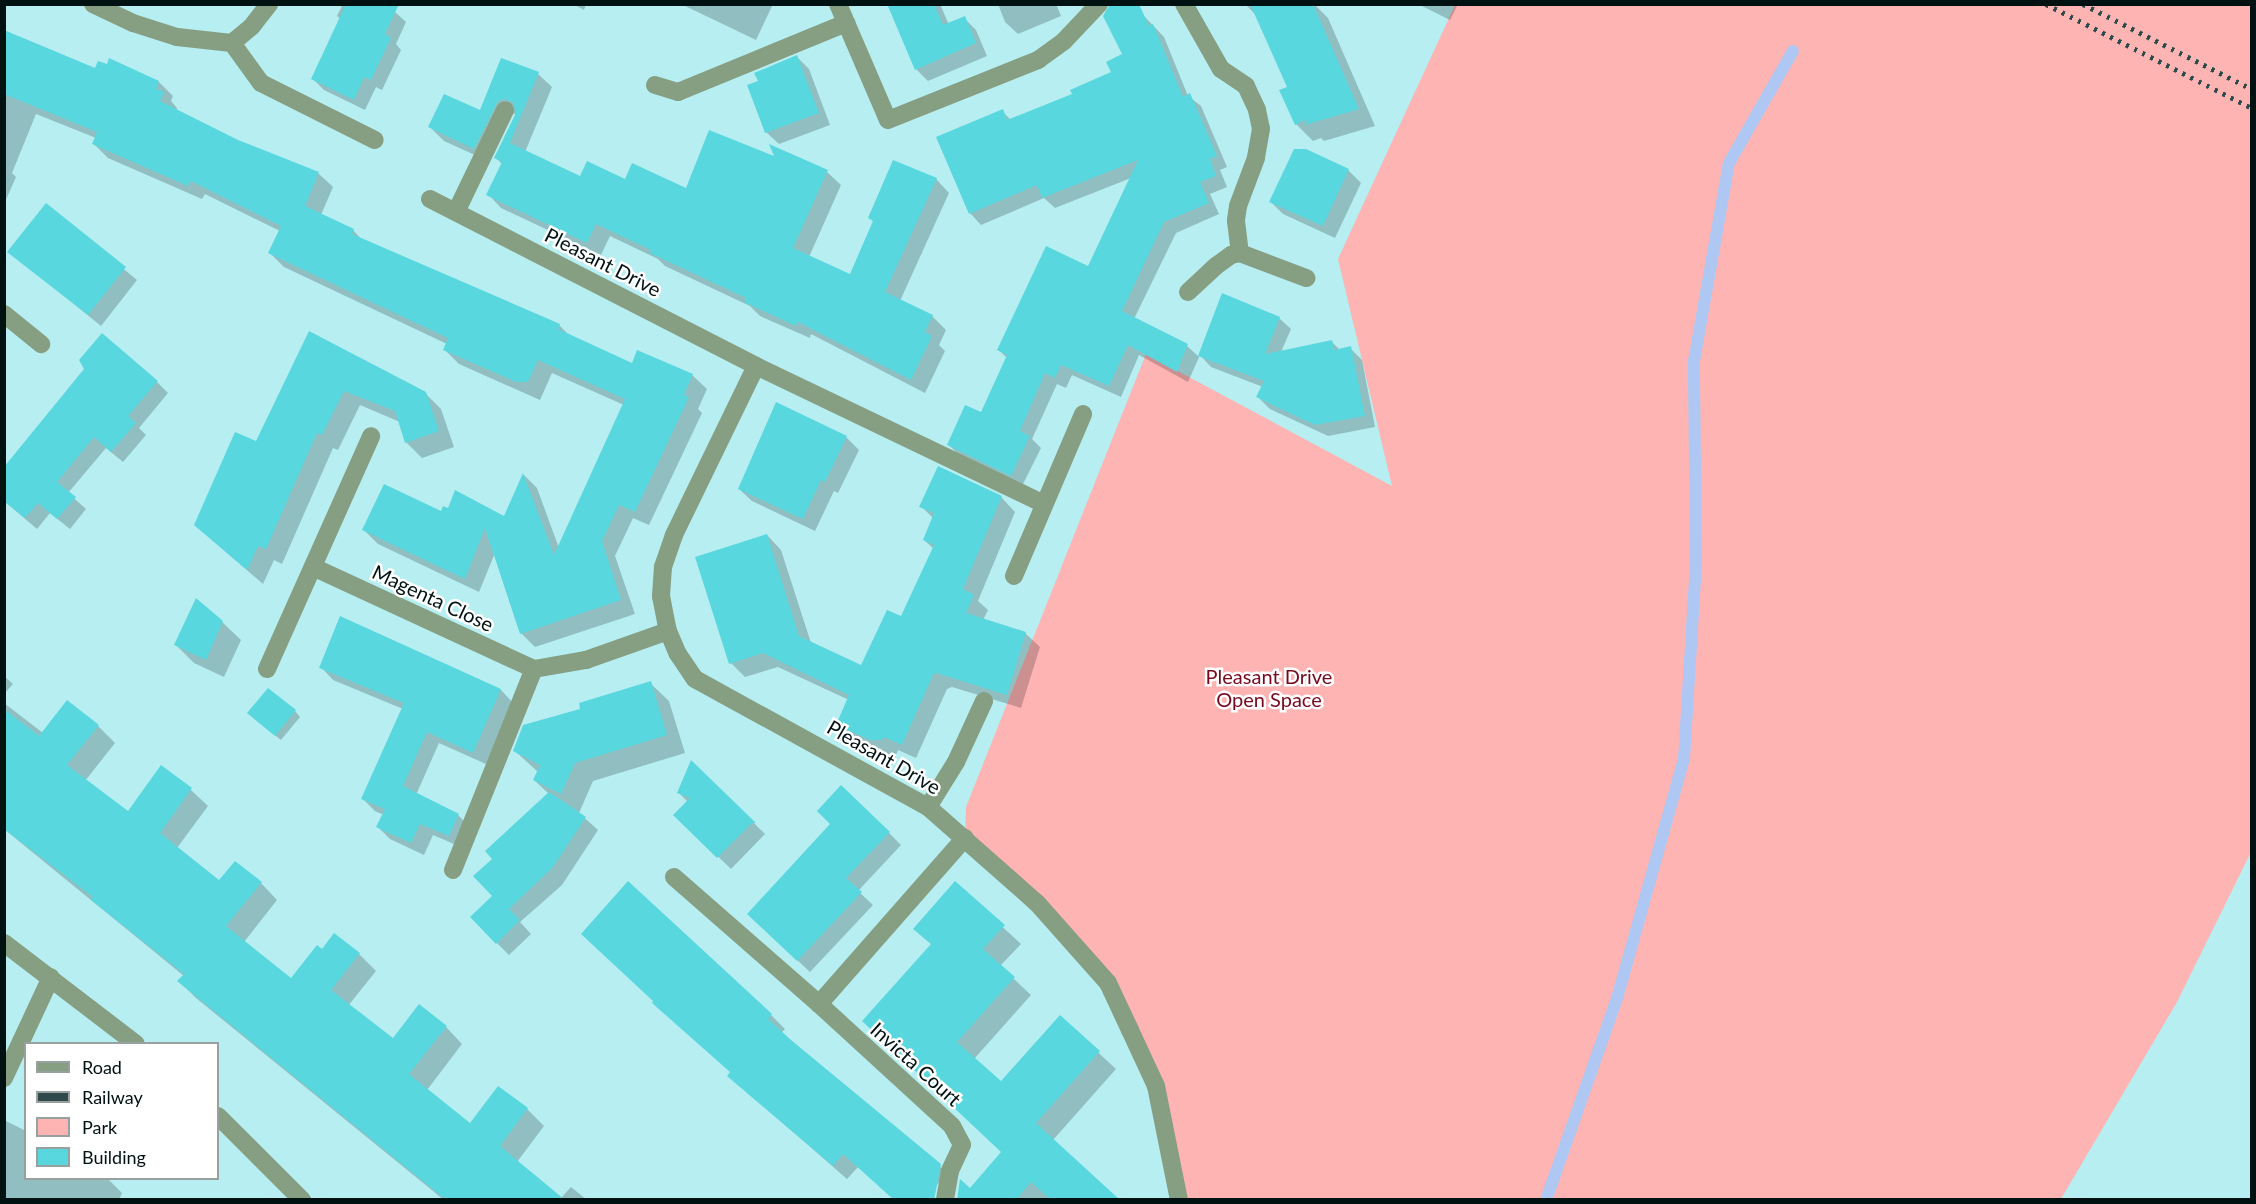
<!DOCTYPE html>
<html>
<head>
<meta charset="utf-8">
<style>
  body { margin:0 }
  #map { position:relative; width:2256px; height:1204px; overflow:hidden; background:#b6eef1; font-family:Lato,sans-serif }
  div>[style] { position:absolute }
  [style*='--x'] { left:calc(var(--x)*1px); top:calc(var(--y)*1px); width:calc(var(--w)*1px); rotate:calc(var(--a)*1deg) }
  .green>* { inset:0; background:#feb4b3 }
  .shadow>* { inset:0; background:#0003 }
  .stream>* { height:12px; margin:-6px; padding:0 6px; transform-origin:6px; border-radius:6px; background:#aec8f3 }
  .building>* { inset:0; background:#59d7de }
  .minor>* { height:18px; margin:-9px; padding:0 9px; transform-origin:9px; border-radius:9px; background:#869e81 }
  .rail>* { height:4.5px; margin-top:-2.25px; transform-origin:0; background:repeating-linear-gradient(90deg,#2f4a4b 0 3px,transparent 0 9px) }
  span { translate:-50% -50%; white-space:nowrap; text-align:center; line-height:1.15; -webkit-text-stroke:5px #fff; paint-order:stroke }
  .street-label { font-size:20px; color:#001112 }
  .park-label { font-size:20px; color:#78091d }
  .frame { position:absolute; inset:0; border:6px solid #001112; pointer-events:none }
  .legend { position:absolute; left:24px; top:1042px; width:195px; height:138px; box-sizing:border-box; background:#fff; border:2px solid #99a0a0; margin:0; padding:8px 10px; list-style:none; font-size:18px; color:#001112 }
  .legend li { display:flex; align-items:center; gap:12px; height:30px }
  .legend b { width:30px; border:2px solid #99a0a0 }
</style>
</head>
<body>
<div id="map">
  <div class="green">
    <div style="clip-path:polygon(1455px 5px,2251px 5px,2251px 852px,2177px 1002px,2061px 1199px,1179px 1199px,1156px 1086px,1108px 983px,965px 838px,966px 807px,1146px 354px,1392px 486px,1338px 259px)"></div>
  </div>
  <div class="shadow">
    <div style="clip-path:polygon(343px 4px,381px 4px,395px 12px,406px 22px,396px 44px,401px 50px,382px 90px,376px 87px,365px 110px,324px 90px,313px 79px,341px 19px,337px 16px)"></div>
    <div style="clip-path:polygon(573px 4px,586px 4px,584px 10px)"></div>
    <div style="clip-path:polygon(681px 4px,773px 4px,756px 40px)"></div>
    <div style="clip-path:polygon(888px 4px,940px 4px,949px 25px,964px 18px,976px 30px,987px 56px,928px 81px,916px 69px)"></div>
    <div style="clip-path:polygon(998px 4px,1056px 4px,1061px 16px,1018px 34px,1005px 22px)"></div>
    <div style="clip-path:polygon(1245px 4px,1314px 4px,1328px 18px,1375px 126px,1324px 141px,1321px 138px,1313px 141px,1296px 124px,1289px 88px,1257px 16px)"></div>
    <div style="clip-path:polygon(1418px 4px,1458px 4px,1450px 20px)"></div>
    <div style="clip-path:polygon(1142px 14px,1164px 37px,1188px 96px,1201px 106px,1227px 167px,1220px 170px,1227px 187px,1210px 194px,1219px 214px,1176px 233px,1134px 319px,1187px 346px,1199px 357px,1223px 295px,1279px 318px,1291px 329px,1281px 352px,1331px 341px,1340px 350px,1350px 348px,1362px 360px,1375px 427px,1328px 436px,1270px 409px,1258px 397px,1263px 387px,1211px 367px,1200px 355px,1188px 382px,1139px 355px,1121px 397px,1072px 375px,1066px 388px,1057px 384px,1032px 439px,1041px 448px,1022px 486px,960px 456px,949px 445px,982px 414px,1007px 358px,999px 350px,1088px 268px,1131px 178px,1055px 208px,1044px 198px,981px 225px,970px 213px,1002px 111px,1011px 120px,1074px 94px,1113px 73px)"></div>
    <div style="clip-path:polygon(4px 49px,159px 82px,173px 96px,171px 101px,177px 108px,176px 111px,237px 141px,318px 173px,333px 187px,321px 215px,353px 230px,363px 241px,559px 325px,571px 337px,633px 365px,692px 375px,707px 389px,698px 409px,702px 413px,649px 525px,633px 518px,615px 556px,635px 614px,535px 647px,521px 633px,495px 553px,479px 592px,378px 544px,364px 530px,441px 513px,505px 518px,524px 475px,537px 488px,559px 548px,624px 405px,552px 373px,540px 400px,459px 364px,445px 350px,447px 344px,284px 267px,270px 253px,280px 231px,205px 194px,202px 199px,108px 158px,94px 144px,96px 138px,36px 114px,12px 173px,16px 177px,4px 204px)"></div>
    <div style="clip-path:polygon(797px 57px,809px 69px,830px 125px,779px 144px,766px 132px,760px 82px)"></div>
    <div style="clip-path:polygon(538px 74px,552px 87px,525px 152px,581px 178px,626px 181px,687px 190px,776px 159px,772px 147px,827px 172px,841px 185px,809px 257px,851px 276px,874px 222px,870px 218px,936px 179px,949px 193px,900px 301px,932px 316px,946px 330px,939px 345px,945px 351px,925px 393px,811px 334px,810px 338px,760px 316px,750px 306px,665px 266px,658px 259px,610px 236px,601px 255px,501px 208px,488px 194px,502px 164px,496px 158px,517px 114px,512px 114px,488px 161px,444px 141px,430px 127px,481px 112px)"></div>
    <div style="clip-path:polygon(1348px 170px,1361px 183px,1335px 238px,1283px 214px,1271px 202px)"></div>
    <div style="clip-path:polygon(46px 205px,137px 280px,101px 326px,20px 260px)"></div>
    <div style="clip-path:polygon(310px 333px,425px 393px,441px 409px,454px 447px,422px 458px,406px 442px,400px 422px,360px 405px,338px 450px,333px 448px,282px 564px,274px 560px,263px 584px,212px 540px)"></div>
    <div style="clip-path:polygon(157px 382px,168px 393px,139px 428px,146px 435px,123px 462px,106px 448px,68px 493px,86px 509px,70px 529px,50px 513px,37px 529px,4px 501px)"></div>
    <div style="clip-path:polygon(776px 404px,846px 437px,859px 450px,838px 493px,834px 491px,815px 531px,752px 501px,739px 489px)"></div>
    <div style="clip-path:polygon(1001px 497px,1015px 512px,978px 601px,988px 610px,983px 620px,1025px 633px,1040px 647px,1021px 708px,952px 687px,947px 689px,916px 758px,898px 750px,895px 758px,852px 739px,838px 724px,849px 700px,778px 667px,745px 677px,731px 663px,767px 535px,781px 550px,811px 643px,861px 667px,902px 618px,934px 549px,924px 540px,934px 519px,921px 506px)"></div>
    <div style="clip-path:polygon(341px 618px,501px 690px,513px 703px,486px 764px,439px 743px,416px 795px,458px 815px,470px 827px,461px 847px,433px 835px,424px 855px,390px 839px,378px 827px,384px 815px,375px 811px,363px 799px,403px 709px,333px 680px,321px 667px)"></div>
    <div style="clip-path:polygon(222px 622px,241px 640px,224px 677px,194px 663px,176px 645px)"></div>
    <div style="clip-path:polygon(4px 676px,13px 684px,4px 694px)"></div>
    <div style="clip-path:polygon(650px 683px,669px 701px,685px 753px,593px 781px,579px 813px,598px 830px,562px 885px,520px 922px,531px 934px,509px 955px,497px 943px,494px 859px,549px 794px,534px 780px,538px 772px,515px 751px,582px 710px)"></div>
    <div style="clip-path:polygon(4px 703px,43px 733px,98px 726px,115px 743px,85px 781px,129px 813px,161px 768px,191px 790px,208px 806px,177px 848px,220px 882px,261px 883px,277px 900px,244px 942px,291px 980px,322px 951px,359px 954px,376px 971px,348px 1006px,393px 1040px,446px 1027px,462px 1044px,427px 1090px,471px 1125px,527px 1109px,544px 1126px,517px 1162px,561px 1198px,571px 1187px,587px 1200px,444px 1200px,196px 998px,179px 981px,184px 976px,4px 829px)"></div>
    <div style="clip-path:polygon(295px 711px,300px 717px,281px 740px,255px 719px)"></div>
    <div style="clip-path:polygon(692px 763px,765px 834px,731px 869px,675px 815px,688px 802px,679px 793px)"></div>
    <div style="clip-path:polygon(889px 833px,901px 845px,858px 891px,873px 905px,810px 972px,761px 926px)"></div>
    <div style="clip-path:polygon(955px 883px,1021px 944px,1000px 966px,1031px 995px,974px 1059px,1001px 1083px,1060px 1017px,1116px 1069px,1053px 1140px,1048px 1200px,962px 1200px,1003px 1153px,881px 1038px,932px 945px,915px 928px)"></div>
    <div style="clip-path:polygon(628px 884px,771px 1015px,785px 1029px,781px 1033px,947px 1173px,924px 1200px,858px 1167px,847px 1179px,729px 1076px,731px 1073px)"></div>
    <div style="clip-path:polygon(4px 1120px,26px 1131px,26px 1178px,107px 1178px,122px 1193px,119px 1200px,4px 1200px)"></div>
  </div>
  <div class="stream">
    <div style="--x:1546;--y:1200;--w:217;--a:-70.6"></div>
    <div style="--x:1618;--y:995;--w:245;--a:-74.4"></div>
    <div style="--x:1684;--y:759;--w:194;--a:-86.5"></div>
    <div style="--x:1696;--y:565;--w:204;--a:-90.6"></div>
    <div style="--x:1694;--y:361;--w:201;--a:-80"></div>
    <div style="--x:1729;--y:163;--w:129;--a:-60.3"></div>
  </div>
  <div class="building">
    <div style="clip-path:polygon(346px 4px,399px 4px,385px 34px,391px 38px,371px 80px,364px 77px,354px 100px,311px 79px)"></div>
    <div style="clip-path:polygon(887px 4px,934px 4px,943px 25px,965px 16px,976px 43px,915px 70px)"></div>
    <div style="clip-path:polygon(1110px 4px,1139px 4px,1149px 26px,1153px 24px,1183px 97px,1190px 93px,1217px 156px,1210px 159px,1216px 176px,1200px 182px,1209px 203px,1164px 222px,1122px 311px,1188px 344px,1177px 372px,1128px 345px,1109px 386px,1061px 365px,1055px 378px,1045px 373px,1020px 431px,1030px 436px,1011px 476px,947px 445px,965px 405px,981px 412px,1007px 355px,997px 350px,1046px 246px,1088px 266px,1138px 160px,1042px 198px,1037px 185px,969px 214px,936px 137px,1003px 109px,1007px 120px,1072px 94px,1070px 90px,1111px 72px,1106px 62px,1122px 54px,1103px 16px)"></div>
    <div style="clip-path:polygon(1250px 4px,1313px 4px,1359px 109px,1305px 125px,1307px 119px,1295px 125px,1279px 90px,1287px 87px)"></div>
    <div style="clip-path:polygon(4px 30px,95px 68px,98px 61px,107px 64px,109px 58px,159px 81px,156px 89px,164px 92px,160px 101px,238px 140px,319px 172px,305px 206px,354px 229px,352px 234px,560px 324px,558px 329px,632px 363px,637px 350px,693px 374px,684px 395px,689px 397px,635px 512px,619px 505px,602px 541px,621px 600px,520px 634px,485px 528px,465px 579px,362px 530px,384px 484px,441px 511px,443px 506px,448px 508px,455px 490px,504px 516px,523px 473px,554px 555px,625px 399px,538px 360px,528px 382px,516px 382px,443px 350px,448px 338px,268px 253px,281px 226px,191px 181px,188px 186px,92px 144px,97px 132px,4px 94px)"></div>
    <div style="clip-path:polygon(797px 55px,819px 113px,765px 133px,747px 85px,758px 81px,754px 73px)"></div>
    <div style="clip-path:polygon(501px 58px,539px 72px,505px 155px,510px 143px,580px 176px,587px 161px,625px 179px,632px 163px,686px 188px,709px 130px,774px 156px,769px 144px,828px 170px,793px 248px,850px 274px,873px 221px,868px 218px,893px 160px,937px 178px,885px 292px,933px 315px,925px 332px,932px 336px,911px 380px,798px 322px,796px 326px,744px 302px,746px 298px,650px 253px,651px 250px,596px 224px,587px 243px,486px 195px,502px 162px,494px 158px,515px 115px,514px 103px,505px 99px,498px 101px,474px 149px,428px 127px,444px 94px,480px 110px)"></div>
    <div style="clip-path:polygon(1294px 149px,1306px 149px,1349px 169px,1323px 226px,1269px 202px)"></div>
    <div style="clip-path:polygon(46px 203px,126px 267px,88px 315px,7px 252px)"></div>
    <div style="clip-path:polygon(1222px 293px,1280px 317px,1265px 354px,1332px 340px,1334px 350px,1351px 346px,1365px 416px,1315px 425px,1256px 397px,1264px 381px,1198px 356px)"></div>
    <div style="clip-path:polygon(309px 331px,426px 392px,439px 431px,405px 443px,395px 411px,344px 391px,322px 435px,317px 433px,266px 549px,258px 546px,247px 570px,194px 525px,235px 432px,256px 441px)"></div>
    <div style="clip-path:polygon(102px 333px,158px 381px,128px 416px,136px 423px,111px 452px,94px 437px,57px 482px,76px 497px,57px 519px,38px 503px,25px 518px,4px 501px,4px 467px,84px 369px,79px 360px)"></div>
    <div style="clip-path:polygon(776px 402px,847px 436px,825px 482px,821px 480px,803px 519px,738px 489px)"></div>
    <div style="clip-path:polygon(938px 466px,1002px 496px,963px 589px,974px 595px,966px 613px,1026px 632px,1007px 695px,936px 673px,933px 675px,902px 745px,884px 737px,882px 740px,870px 740px,836px 725px,849px 695px,763px 653px,729px 664px,695px 557px,767px 534px,799px 636px,861px 665px,887px 610px,901px 616px,934px 545px,923px 540px,934px 513px,919px 507px)"></div>
    <div style="clip-path:polygon(196px 598px,223px 621px,206px 660px,174px 645px)"></div>
    <div style="clip-path:polygon(340px 616px,501px 689px,473px 753px,427px 732px,403px 786px,459px 814px,449px 836px,420px 824px,411px 843px,376px 827px,385px 809px,361px 799px,404px 703px,319px 668px)"></div>
    <div style="clip-path:polygon(651px 681px,667px 735px,575px 763px,561px 794px,533px 780px,540px 765px,513px 751px,523px 725px,580px 709px,579px 703px)"></div>
    <div style="clip-path:polygon(268px 688px,296px 710px,275px 736px,247px 713px)"></div>
    <div style="clip-path:polygon(67px 700px,99px 725px,67px 765px,128px 811px,161px 765px,192px 788px,160px 833px,219px 880px,235px 861px,262px 882px,226px 926px,291px 978px,317px 945px,322px 949px,334px 933px,360px 953px,331px 990px,393px 1038px,419px 1004px,447px 1026px,409px 1074px,470px 1123px,498px 1086px,528px 1108px,500px 1146px,565px 1200px,446px 1200px,177px 981px,184px 974px,91px 900px,93px 897px,4px 829px,4px 709px,39px 736px)"></div>
    <div style="clip-path:polygon(691px 760px,756px 823px,752px 823px,717px 858px,673px 815px,690px 798px,677px 793px)"></div>
    <div style="clip-path:polygon(841px 785px,890px 832px,846px 878px,862px 892px,797px 961px,747px 914px,830px 824px,817px 811px)"></div>
    <div style="clip-path:polygon(549px 792px,586px 817px,553px 867px,509px 909px,520px 920px,496px 944px,470px 917px,492px 896px,473px 876px,492px 859px,485px 851px)"></div>
    <div style="clip-path:polygon(628px 881px,772px 1014px,768px 1019px,791px 1040px,941px 1164px,934px 1200px,894px 1200px,843px 1154px,833px 1166px,727px 1076px,730px 1072px,652px 1003px,653px 1001px,581px 934px)"></div>
    <div style="clip-path:polygon(955px 881px,1005px 925px,983px 949px,1015px 977px,957px 1042px,1001px 1081px,1060px 1015px,1100px 1051px,1036px 1123px,1120px 1200px,1051px 1200px,1031px 1182px,1016px 1200px,957px 1200px,960px 1179px,970px 1188px,1001px 1152px,862px 1021px,931px 944px,913px 929px)"></div>
  </div>
  <div class="minor">
    <div style="--x:93;--y:4;--w:44;--a:25.4"></div>
    <div style="--x:133;--y:23;--w:46;--a:17.7"></div>
    <div style="--x:177;--y:37;--w:55;--a:6.2"></div>
    <div style="--x:232;--y:43;--w:26;--a:-40"></div>
    <div style="--x:252;--y:26;--w:28;--a:-52"></div>
    <div style="--x:838;--y:4;--w:126;--a:66.7"></div>
    <div style="--x:888;--y:120;--w:162;--a:-21.8"></div>
    <div style="--x:1038;--y:60;--w:32;--a:-36"></div>
    <div style="--x:1064;--y:41;--w:51;--a:-46.6"></div>
    <div style="--x:1184;--y:4;--w:75;--a:60.4"></div>
    <div style="--x:1221;--y:69;--w:30;--a:34"></div>
    <div style="--x:1246;--y:86;--w:26;--a:65"></div>
    <div style="--x:1257;--y:110;--w:19;--a:78"></div>
    <div style="--x:1261;--y:129;--w:29;--a:100"></div>
    <div style="--x:1256;--y:158;--w:51;--a:110.6"></div>
    <div style="--x:1238;--y:206;--w:15;--a:98"></div>
    <div style="--x:1236;--y:221;--w:32;--a:83"></div>
    <div style="--x:232;--y:43;--w:49;--a:54.1"></div>
    <div style="--x:261;--y:83;--w:127;--a:26.6"></div>
    <div style="--x:655;--y:85;--w:24;--a:17"></div>
    <div style="--x:678;--y:92;--w:182;--a:-22.3"></div>
    <div style="--x:430;--y:199;--w:366;--a:27.1"></div>
    <div style="--x:756;--y:366;--w:319;--a:25.6"></div>
    <div style="--x:456;--y:212;--w:113;--a:-64.3"></div>
    <div style="--x:1188;--y:292;--w:38;--a:-43"></div>
    <div style="--x:1216;--y:266;--w:19;--a:-36"></div>
    <div style="--x:1231;--y:255;--w:9;--a:-13"></div>
    <div style="--x:1240;--y:253;--w:71;--a:20.7"></div>
    <div style="--x:4;--y:314;--w:48;--a:39"></div>
    <div style="--x:756;--y:366;--w:188;--a:115.9"></div>
    <div style="--x:674;--y:535;--w:34;--a:109"></div>
    <div style="--x:663;--y:567;--w:29;--a:94"></div>
    <div style="--x:661;--y:596;--w:36;--a:79"></div>
    <div style="--x:668;--y:631;--w:25;--a:67"></div>
    <div style="--x:678;--y:654;--w:30;--a:56"></div>
    <div style="--x:695;--y:679;--w:266;--a:28.8"></div>
    <div style="--x:928;--y:807;--w:145;--a:41.4"></div>
    <div style="--x:1037;--y:903;--w:107;--a:48.4"></div>
    <div style="--x:1108;--y:983;--w:52;--a:64.9"></div>
    <div style="--x:1130;--y:1030;--w:62;--a:65.1"></div>
    <div style="--x:1156;--y:1086;--w:116;--a:78.6"></div>
    <div style="--x:313;--y:567;--w:243;--a:24.8"></div>
    <div style="--x:534;--y:669;--w:53;--a:-9.8"></div>
    <div style="--x:586;--y:660;--w:87;--a:-19.5"></div>
    <div style="--x:1014;--y:576;--w:176;--a:-66.9"></div>
    <div style="--x:267;--y:669;--w:255;--a:-65.9"></div>
    <div style="--x:928;--y:807;--w:53;--a:-58.1"></div>
    <div style="--x:956;--y:762;--w:67;--a:-65.3"></div>
    <div style="--x:453;--y:870;--w:217;--a:-68.1"></div>
    <div style="--x:674;--y:877;--w:193;--a:41.2"></div>
    <div style="--x:819;--y:1004;--w:180;--a:42.5"></div>
    <div style="--x:952;--y:1126;--w:21;--a:62"></div>
    <div style="--x:962;--y:1145;--w:29;--a:115"></div>
    <div style="--x:950;--y:1171;--w:29;--a:100"></div>
    <div style="--x:4;--y:943;--w:166;--a:37.4"></div>
    <div style="--x:819;--y:1004;--w:221;--a:-48.7"></div>
    <div style="--x:4;--y:1078;--w:111;--a:-65"></div>
    <div style="--x:218;--y:1116;--w:119;--a:45"></div>
  </div>
  <div class="rail">
    <div style="--x:2046;--y:4;--w:231;--a:26.8"></div>
    <div style="--x:2083;--y:4;--w:189;--a:26.7"></div>
  </div>
  <div class="street-label">
    <span style="left:603px;top:262px;rotate:27deg">Pleasant Drive</span>
    <span style="left:433px;top:598px;rotate:25deg">Magenta Close</span>
    <span style="left:884px;top:757px;rotate:30deg">Pleasant Drive</span>
    <span style="left:916px;top:1064px;rotate:42deg">Invicta Court</span>
  </div>
  <div class="park-label">
    <span style="left:1269px;top:688px">Pleasant Drive<br>Open Space</span>
  </div>
  <div class="frame"></div>
  <ul class="legend">
  <li><b style="height:8px;background:#869e81"></b>Road</li>
  <li><b style="height:8px;background:#2f4a4b"></b>Railway</li>
  <li><b style="height:16px;background:#feb4b3"></b>Park</li>
  <li><b style="height:16px;background:#59d7de"></b>Building</li>
  </ul>
</div>
</body>
</html>
